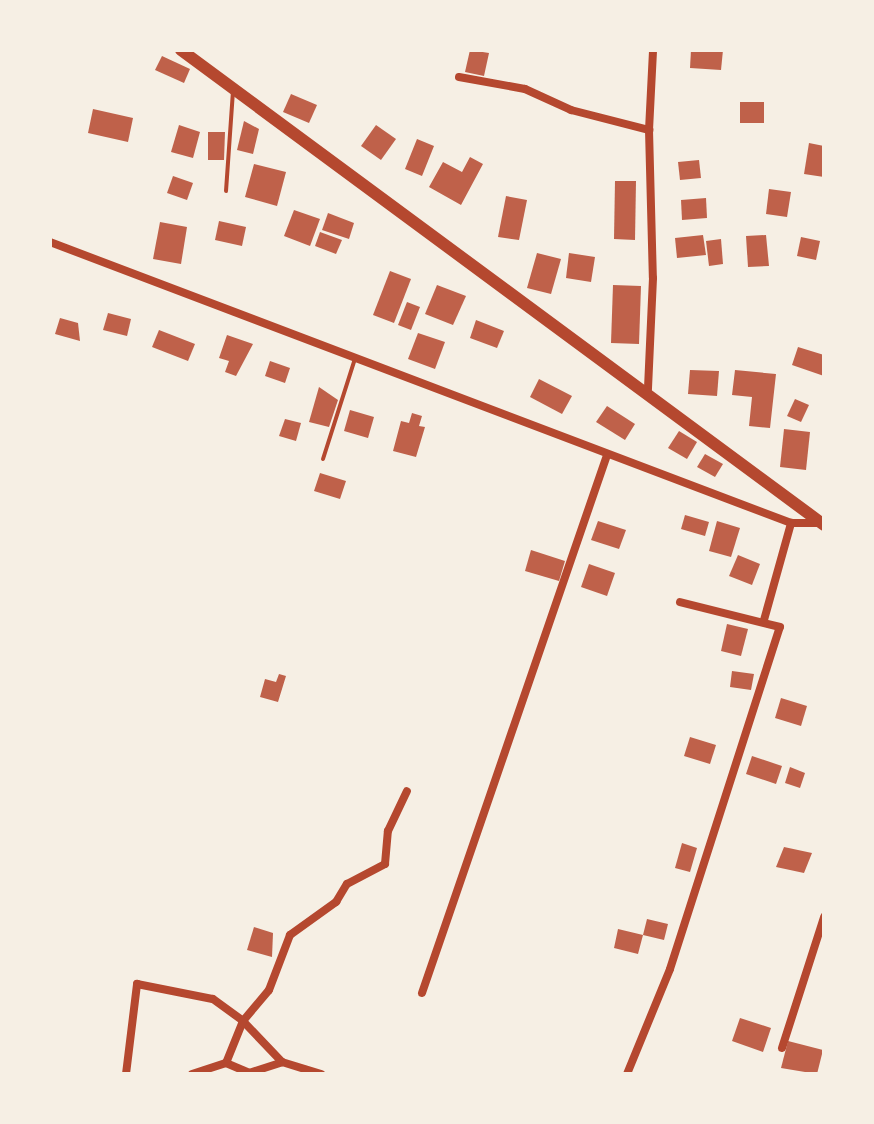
<!DOCTYPE html>
<html>
<head>
<meta charset="utf-8">
<style>
  body { margin:0 }
  #map { position:relative; width:874px; height:1124px; overflow:hidden; background:#f6efe4; font-family:"DejaVu Sans",sans-serif }
  div>[style] { position:absolute }
  [style*='--x'] { left:calc(var(--x)*1px); top:calc(var(--y)*1px); width:calc(var(--w)*1px); rotate:calc(var(--a)*1deg) }
  .building>* { inset:0; background:#bf614a }
  .service>* { height:4px; margin:-2px; padding:0 2px; transform-origin:2px; border-radius:2px; background:#b5482f }
  .minor>* { height:8px; margin:-4px; padding:0 4px; transform-origin:4px; border-radius:4px; background:#b5482f }
  .primary>* { height:12px; margin:-6px; padding:0 6px; transform-origin:6px; border-radius:6px; background:#b5482f }
  span { translate:-50% -50%; white-space:nowrap; text-align:center; line-height:1.15; -webkit-text-stroke:10px #f6efe4; paint-order:stroke }
  .frame { position:absolute; inset:0; border:52px solid #f6efe4; pointer-events:none }
</style>
</head>
<body>
<div id="map">
  <div class="building">
    <div style="clip-path:polygon(470px 50px,489px 53px,484px 76px,465px 72px)"></div>
    <div style="clip-path:polygon(691px 50px,723px 50px,721px 70px,690px 68px)"></div>
    <div style="clip-path:polygon(162px 56px,190px 69px,184px 83px,155px 70px)"></div>
    <div style="clip-path:polygon(291px 94px,317px 105px,309px 123px,283px 112px)"></div>
    <div style="clip-path:polygon(740px 102px,764px 102px,764px 123px,740px 123px)"></div>
    <div style="clip-path:polygon(93px 109px,133px 118px,128px 142px,88px 133px)"></div>
    <div style="clip-path:polygon(244px 121px,259px 129px,253px 154px,237px 150px)"></div>
    <div style="clip-path:polygon(179px 125px,200px 132px,193px 158px,171px 152px)"></div>
    <div style="clip-path:polygon(376px 125px,396px 139px,381px 160px,361px 146px)"></div>
    <div style="clip-path:polygon(208px 132px,225px 132px,224px 160px,208px 160px)"></div>
    <div style="clip-path:polygon(417px 139px,434px 146px,422px 176px,405px 169px)"></div>
    <div style="clip-path:polygon(809px 143px,824px 146px,824px 177px,804px 174px)"></div>
    <div style="clip-path:polygon(470px 157px,483px 164px,461px 205px,429px 187px,443px 162px,462px 172px)"></div>
    <div style="clip-path:polygon(699px 160px,701px 178px,680px 180px,678px 162px)"></div>
    <div style="clip-path:polygon(254px 164px,286px 172px,277px 206px,245px 197px)"></div>
    <div style="clip-path:polygon(173px 176px,193px 183px,187px 200px,167px 193px)"></div>
    <div style="clip-path:polygon(615px 181px,636px 181px,635px 240px,614px 239px)"></div>
    <div style="clip-path:polygon(769px 189px,791px 192px,787px 217px,766px 214px)"></div>
    <div style="clip-path:polygon(506px 196px,527px 200px,519px 240px,498px 237px)"></div>
    <div style="clip-path:polygon(706px 198px,707px 218px,682px 220px,681px 200px)"></div>
    <div style="clip-path:polygon(294px 210px,320px 219px,310px 246px,284px 236px)"></div>
    <div style="clip-path:polygon(328px 213px,354px 223px,349px 239px,322px 230px)"></div>
    <div style="clip-path:polygon(219px 221px,246px 227px,242px 246px,215px 240px)"></div>
    <div style="clip-path:polygon(160px 222px,187px 227px,181px 264px,153px 259px)"></div>
    <div style="clip-path:polygon(320px 232px,342px 240px,336px 254px,315px 246px)"></div>
    <div style="clip-path:polygon(703px 235px,706px 255px,677px 258px,675px 238px)"></div>
    <div style="clip-path:polygon(766px 235px,769px 266px,748px 267px,746px 236px)"></div>
    <div style="clip-path:polygon(801px 237px,820px 241px,816px 260px,797px 256px)"></div>
    <div style="clip-path:polygon(721px 239px,723px 264px,709px 266px,706px 241px)"></div>
    <div style="clip-path:polygon(537px 253px,561px 259px,551px 294px,527px 288px)"></div>
    <div style="clip-path:polygon(569px 253px,595px 257px,591px 282px,566px 278px)"></div>
    <div style="clip-path:polygon(390px 271px,411px 279px,394px 323px,373px 315px)"></div>
    <div style="clip-path:polygon(437px 285px,466px 296px,453px 325px,425px 314px)"></div>
    <div style="clip-path:polygon(613px 285px,641px 286px,639px 344px,611px 343px)"></div>
    <div style="clip-path:polygon(407px 302px,420px 307px,411px 330px,398px 325px)"></div>
    <div style="clip-path:polygon(108px 313px,131px 319px,127px 336px,103px 330px)"></div>
    <div style="clip-path:polygon(60px 318px,78px 323px,80px 341px,55px 334px)"></div>
    <div style="clip-path:polygon(476px 320px,504px 331px,497px 348px,470px 338px)"></div>
    <div style="clip-path:polygon(159px 330px,195px 344px,188px 361px,152px 347px)"></div>
    <div style="clip-path:polygon(418px 333px,445px 342px,435px 369px,408px 359px)"></div>
    <div style="clip-path:polygon(227px 335px,253px 344px,236px 376px,225px 372px,229px 361px,219px 358px)"></div>
    <div style="clip-path:polygon(798px 347px,824px 355px,824px 376px,792px 365px)"></div>
    <div style="clip-path:polygon(270px 361px,290px 368px,285px 383px,265px 376px)"></div>
    <div style="clip-path:polygon(690px 370px,719px 371px,717px 396px,688px 394px)"></div>
    <div style="clip-path:polygon(735px 370px,776px 374px,770px 428px,749px 426px,752px 397px,732px 395px)"></div>
    <div style="clip-path:polygon(539px 379px,572px 396px,562px 414px,530px 397px)"></div>
    <div style="clip-path:polygon(319px 387px,338px 400px,329px 427px,309px 422px)"></div>
    <div style="clip-path:polygon(795px 399px,809px 405px,801px 422px,787px 416px)"></div>
    <div style="clip-path:polygon(607px 406px,635px 424px,625px 440px,596px 422px)"></div>
    <div style="clip-path:polygon(350px 410px,374px 417px,368px 438px,344px 431px)"></div>
    <div style="clip-path:polygon(412px 413px,422px 416px,419px 426px,425px 427px,416px 457px,393px 451px,401px 421px,409px 423px)"></div>
    <div style="clip-path:polygon(285px 419px,301px 423px,296px 441px,279px 436px)"></div>
    <div style="clip-path:polygon(784px 429px,810px 432px,806px 470px,780px 467px)"></div>
    <div style="clip-path:polygon(679px 431px,697px 442px,687px 459px,668px 448px)"></div>
    <div style="clip-path:polygon(705px 454px,723px 464px,715px 477px,697px 467px)"></div>
    <div style="clip-path:polygon(320px 473px,346px 481px,340px 499px,314px 491px)"></div>
    <div style="clip-path:polygon(685px 515px,709px 522px,705px 536px,681px 529px)"></div>
    <div style="clip-path:polygon(598px 521px,626px 530px,619px 549px,591px 540px)"></div>
    <div style="clip-path:polygon(717px 521px,740px 528px,731px 557px,709px 551px)"></div>
    <div style="clip-path:polygon(531px 550px,565px 561px,559px 581px,525px 571px)"></div>
    <div style="clip-path:polygon(738px 555px,760px 564px,752px 585px,729px 576px)"></div>
    <div style="clip-path:polygon(589px 564px,615px 573px,607px 596px,581px 587px)"></div>
    <div style="clip-path:polygon(727px 624px,748px 629px,741px 656px,721px 651px)"></div>
    <div style="clip-path:polygon(732px 671px,754px 674px,751px 690px,730px 687px)"></div>
    <div style="clip-path:polygon(279px 674px,286px 676px,278px 702px,260px 697px,265px 679px,276px 682px)"></div>
    <div style="clip-path:polygon(781px 698px,807px 706px,801px 726px,775px 718px)"></div>
    <div style="clip-path:polygon(690px 737px,716px 745px,710px 764px,684px 756px)"></div>
    <div style="clip-path:polygon(752px 756px,782px 766px,776px 784px,746px 774px)"></div>
    <div style="clip-path:polygon(790px 767px,805px 773px,800px 788px,785px 783px)"></div>
    <div style="clip-path:polygon(682px 843px,697px 848px,690px 872px,675px 868px)"></div>
    <div style="clip-path:polygon(784px 847px,812px 853px,804px 873px,776px 867px)"></div>
    <div style="clip-path:polygon(647px 919px,668px 924px,664px 940px,643px 935px,638px 954px,614px 948px,618px 929px,643px 935px)"></div>
    <div style="clip-path:polygon(254px 927px,273px 933px,272px 957px,247px 950px)"></div>
    <div style="clip-path:polygon(740px 1018px,771px 1028px,763px 1052px,732px 1041px)"></div>
    <div style="clip-path:polygon(788px 1041px,823px 1050px,817px 1074px,781px 1068px)"></div>
  </div>
  <div class="service">
    <div style="--x:226;--y:191;--w:99;--a:-86"></div>
    <div style="--x:323;--y:459;--w:105;--a:-72.3"></div>
  </div>
  <div class="minor">
    <div style="--x:459;--y:77;--w:67;--a:10.3"></div>
    <div style="--x:525;--y:89;--w:51;--a:24.5"></div>
    <div style="--x:571;--y:110;--w:81;--a:14.4"></div>
    <div style="--x:649;--y:130;--w:148;--a:88.5"></div>
    <div style="--x:653;--y:278;--w:112;--a:92.6"></div>
    <div style="--x:649;--y:130;--w:80;--a:-87.1"></div>
    <div style="--x:50;--y:242;--w:792;--a:20.77"></div>
    <div style="--x:791;--y:523;--w:26;--a:0"></div>
    <div style="--x:764;--y:620;--w:101;--a:-74.4"></div>
    <div style="--x:422;--y:993;--w:569;--a:-71.02"></div>
    <div style="--x:782;--y:1048;--w:138;--a:-72.2"></div>
    <div style="--x:282;--y:1062;--w:57;--a:-133.6"></div>
    <div style="--x:243;--y:1021;--w:40;--a:-50"></div>
    <div style="--x:269;--y:990;--w:59;--a:-69.1"></div>
    <div style="--x:290;--y:935;--w:57;--a:-35.7"></div>
    <div style="--x:336;--y:902;--w:21;--a:-59"></div>
    <div style="--x:347;--y:884;--w:43;--a:-27.8"></div>
    <div style="--x:385;--y:864;--w:33;--a:-85"></div>
    <div style="--x:388;--y:831;--w:44;--a:-64.6"></div>
    <div style="--x:126;--y:1074;--w:91;--a:-83"></div>
    <div style="--x:137;--y:984;--w:77;--a:11.2"></div>
    <div style="--x:213;--y:999;--w:37;--a:36"></div>
    <div style="--x:243;--y:1021;--w:45;--a:112"></div>
    <div style="--x:192;--y:1074;--w:36;--a:-18"></div>
    <div style="--x:226;--y:1063;--w:25;--a:23"></div>
    <div style="--x:249;--y:1073;--w:35;--a:-18"></div>
    <div style="--x:282;--y:1062;--w:41;--a:17.1"></div>
    <div style="--x:627;--y:1074;--w:113;--a:-67.7"></div>
    <div style="--x:670;--y:969;--w:359;--a:-72.2"></div>
    <div style="--x:780;--y:627;--w:103;--a:-166"></div>
  </div>
  <div class="primary">
    <div style="--x:181;--y:50;--w:799;--a:36.45"></div>
  </div>
  <div class="frame"></div>
</div>
</body>
</html>
